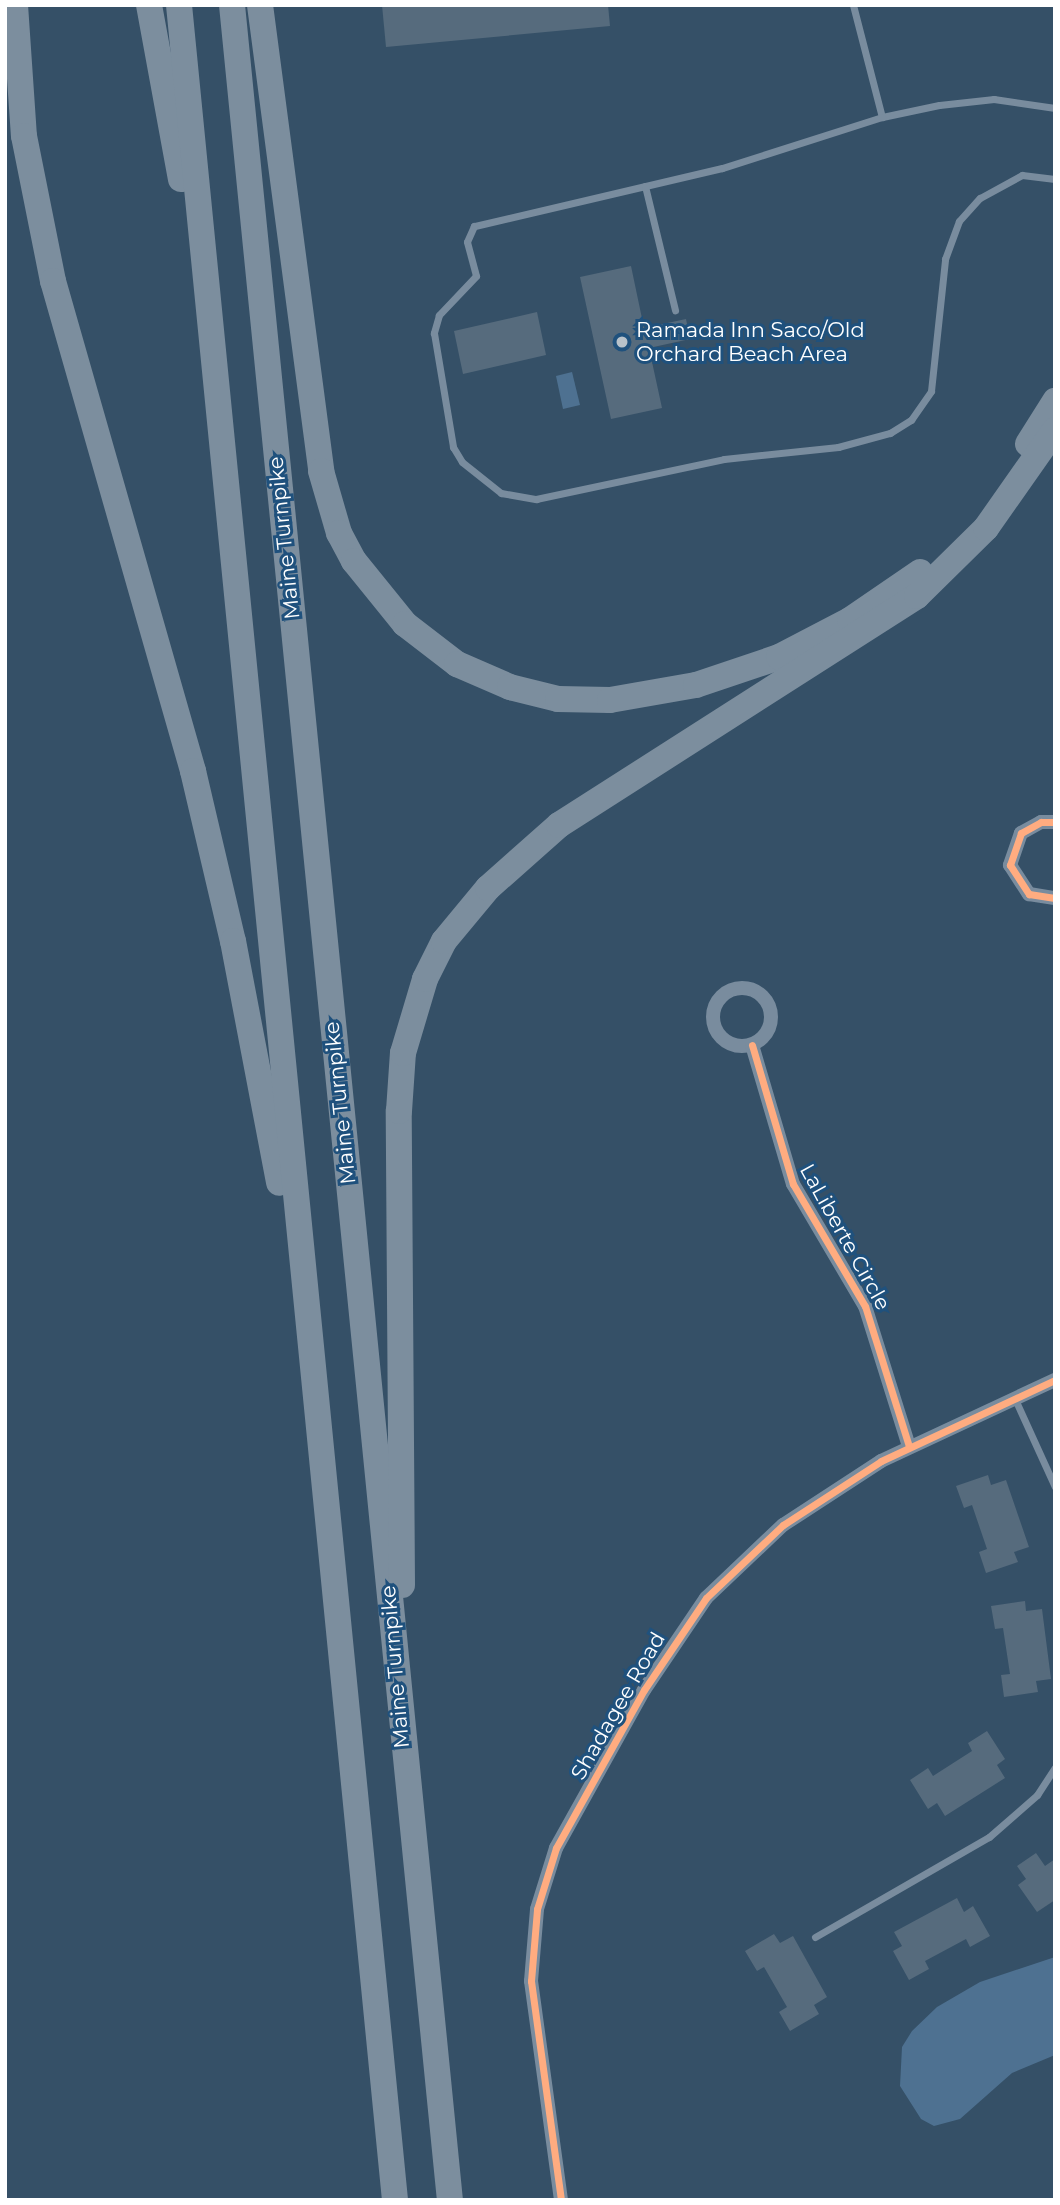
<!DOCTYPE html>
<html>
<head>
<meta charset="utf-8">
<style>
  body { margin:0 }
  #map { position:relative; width:1060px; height:2205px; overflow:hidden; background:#355067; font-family:Montserrat,sans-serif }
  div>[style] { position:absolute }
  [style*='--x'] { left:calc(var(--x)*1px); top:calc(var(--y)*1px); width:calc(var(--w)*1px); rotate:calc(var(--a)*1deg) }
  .water>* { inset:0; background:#4e7191 }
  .building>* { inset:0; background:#566b7d }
  .lane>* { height:7px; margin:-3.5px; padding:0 3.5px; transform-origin:3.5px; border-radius:3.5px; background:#798c9e }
  .street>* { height:14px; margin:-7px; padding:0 7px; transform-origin:7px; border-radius:7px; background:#798c9e }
  .street>.ring { margin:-7px; padding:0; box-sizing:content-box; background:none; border:14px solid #798c9e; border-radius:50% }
  .highway>* { height:26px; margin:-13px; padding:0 13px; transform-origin:13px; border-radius:13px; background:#7c8e9e }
  .cycleway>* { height:7px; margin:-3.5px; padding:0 3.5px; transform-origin:3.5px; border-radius:3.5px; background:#ffac80 }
  .dots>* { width:19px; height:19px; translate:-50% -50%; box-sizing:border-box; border:4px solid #1f517d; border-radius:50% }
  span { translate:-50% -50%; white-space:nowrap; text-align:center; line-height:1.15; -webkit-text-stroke:6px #1f517d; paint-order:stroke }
  .poi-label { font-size:21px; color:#fff }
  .left { translate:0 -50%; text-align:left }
  .street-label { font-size:21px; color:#fff }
  .frame { position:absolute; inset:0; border:7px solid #fff; pointer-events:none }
</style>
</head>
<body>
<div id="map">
  <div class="water">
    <div style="clip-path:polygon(572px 372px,580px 405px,563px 409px,556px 376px)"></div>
    <div style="clip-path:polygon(1055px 1957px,1055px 2055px,1012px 2073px,960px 2119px,934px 2126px,921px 2119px,900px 2086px,902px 2047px,912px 2031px,937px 2007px,980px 1982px)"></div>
  </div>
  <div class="building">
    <div style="clip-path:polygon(382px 5px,608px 5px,610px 26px,386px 47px)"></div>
    <div style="clip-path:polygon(631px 266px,644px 328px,686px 319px,690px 339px,649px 348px,662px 408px,611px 419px,580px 277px)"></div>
    <div style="clip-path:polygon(537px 312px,546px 355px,463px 374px,454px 331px)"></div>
    <div style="clip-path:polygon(988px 1475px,991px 1485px,1006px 1480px,1029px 1547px,1014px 1552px,1018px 1562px,986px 1573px,979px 1552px,987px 1549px,972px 1505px,964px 1508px,956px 1486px)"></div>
    <div style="clip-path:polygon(1025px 1601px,1026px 1611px,1042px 1609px,1051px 1679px,1036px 1681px,1038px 1692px,1004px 1697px,1001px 1675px,1010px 1674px,1003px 1628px,995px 1629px,991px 1606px)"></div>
    <div style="clip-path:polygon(987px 1731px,1005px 1759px,997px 1765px,1005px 1778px,945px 1816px,937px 1803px,928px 1809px,910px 1780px,928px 1768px,933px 1776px,972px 1751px,968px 1743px)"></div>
    <div style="clip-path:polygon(1036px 1853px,1045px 1866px,1055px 1859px,1055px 1900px,1037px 1912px,1018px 1885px,1026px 1879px,1017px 1866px)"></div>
    <div style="clip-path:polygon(957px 1898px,964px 1912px,973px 1906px,990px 1936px,970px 1947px,966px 1939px,925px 1961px,929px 1969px,909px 1980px,893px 1951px,902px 1946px,894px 1932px)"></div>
    <div style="clip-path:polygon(774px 1934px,780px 1943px,793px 1936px,827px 1997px,814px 2005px,819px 2014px,790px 2031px,779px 2012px,787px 2007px,764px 1967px,757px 1971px,745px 1951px)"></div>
  </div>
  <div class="lane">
    <div style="--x:853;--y:5;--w:116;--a:75.5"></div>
    <div style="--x:1055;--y:108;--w:62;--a:-171.6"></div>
    <div style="--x:994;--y:99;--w:55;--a:173.8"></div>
    <div style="--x:939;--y:105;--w:58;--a:168.1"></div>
    <div style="--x:882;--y:117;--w:168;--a:162.3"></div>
    <div style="--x:722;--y:168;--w:255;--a:166.8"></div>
    <div style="--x:474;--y:226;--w:17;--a:114"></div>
    <div style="--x:467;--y:242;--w:35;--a:75"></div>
    <div style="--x:476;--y:276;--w:54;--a:133.5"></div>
    <div style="--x:439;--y:315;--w:19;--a:106"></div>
    <div style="--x:434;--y:333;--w:116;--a:80.5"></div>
    <div style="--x:453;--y:447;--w:17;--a:59"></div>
    <div style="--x:462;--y:462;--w:50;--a:38.5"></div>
    <div style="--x:501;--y:493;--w:36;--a:10"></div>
    <div style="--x:536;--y:499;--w:192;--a:-12"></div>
    <div style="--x:724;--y:459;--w:115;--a:-6"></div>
    <div style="--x:838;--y:447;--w:54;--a:-15.1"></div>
    <div style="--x:890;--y:433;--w:25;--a:-32"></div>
    <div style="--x:911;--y:420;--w:35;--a:-55"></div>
    <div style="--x:931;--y:391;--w:133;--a:-83.9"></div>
    <div style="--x:945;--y:259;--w:40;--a:-69.8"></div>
    <div style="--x:959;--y:221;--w:31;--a:-48"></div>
    <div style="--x:980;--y:198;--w:48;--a:-28.7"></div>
    <div style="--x:1022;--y:175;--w:33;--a:7"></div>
    <div style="--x:645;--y:186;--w:128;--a:76.4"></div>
    <div style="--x:1014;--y:1397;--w:99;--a:65.5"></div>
    <div style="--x:815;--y:1937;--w:201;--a:-29.9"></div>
    <div style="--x:989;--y:1837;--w:64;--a:-41.2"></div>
    <div style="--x:1037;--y:1795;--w:33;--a:-57"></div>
  </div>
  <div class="street">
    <div style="--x:1055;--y:822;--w:14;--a:180"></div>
    <div style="--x:1041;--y:822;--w:23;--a:151"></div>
    <div style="--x:1021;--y:833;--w:34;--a:109"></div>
    <div style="--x:1010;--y:865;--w:35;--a:57"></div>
    <div style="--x:1029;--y:894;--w:26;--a:9"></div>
    <div class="ring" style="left:713px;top:988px;width:44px;height:44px"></div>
    <div style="--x:752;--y:1045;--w:145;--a:73.6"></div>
    <div style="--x:793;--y:1184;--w:142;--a:59.5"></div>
    <div style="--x:865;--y:1306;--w:147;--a:72.6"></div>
    <div style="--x:561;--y:2200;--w:221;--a:-97.8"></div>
    <div style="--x:531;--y:1981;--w:72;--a:-85.2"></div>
    <div style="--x:537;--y:1909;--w:64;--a:-72.7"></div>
    <div style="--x:556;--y:1848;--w:181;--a:-60.9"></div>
    <div style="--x:644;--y:1690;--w:111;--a:-56"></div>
    <div style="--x:706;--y:1598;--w:106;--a:-43.5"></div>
    <div style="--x:783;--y:1525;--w:117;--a:-33.1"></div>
    <div style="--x:881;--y:1461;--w:192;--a:-25"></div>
  </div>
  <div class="highway">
    <div style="--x:15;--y:5;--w:131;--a:86.1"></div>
    <div style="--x:24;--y:136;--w:148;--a:78.7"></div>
    <div style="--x:53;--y:281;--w:510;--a:74.05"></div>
    <div style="--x:193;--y:771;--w:175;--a:76.8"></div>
    <div style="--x:233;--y:941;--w:246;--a:79.2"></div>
    <div style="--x:149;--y:5;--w:177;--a:79.6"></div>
    <div style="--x:179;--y:5;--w:2206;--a:84.38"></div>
    <div style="--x:232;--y:5;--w:2206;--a:84.33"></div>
    <div style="--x:260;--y:5;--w:470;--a:82.5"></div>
    <div style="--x:321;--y:471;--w:65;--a:73.8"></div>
    <div style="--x:339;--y:533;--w:32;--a:62"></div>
    <div style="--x:354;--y:561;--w:81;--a:51"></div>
    <div style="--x:405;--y:624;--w:66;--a:37.6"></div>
    <div style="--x:457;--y:664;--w:58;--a:23.5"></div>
    <div style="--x:510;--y:687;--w:49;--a:14"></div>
    <div style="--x:558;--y:699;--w:52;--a:1.1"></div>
    <div style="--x:610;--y:700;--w:87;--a:-9.9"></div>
    <div style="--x:696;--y:685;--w:88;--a:-18.6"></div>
    <div style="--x:779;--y:657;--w:80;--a:-27.5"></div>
    <div style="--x:850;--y:620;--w:85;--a:-34.4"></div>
    <div style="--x:1028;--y:444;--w:51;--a:-57.9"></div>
    <div style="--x:402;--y:1585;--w:474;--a:-90.4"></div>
    <div style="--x:399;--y:1111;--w:58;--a:-86.1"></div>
    <div style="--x:403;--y:1053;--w:77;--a:-73.4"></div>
    <div style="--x:425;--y:979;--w:42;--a:-63.4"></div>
    <div style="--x:444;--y:941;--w:69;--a:-50.3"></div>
    <div style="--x:488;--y:888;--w:95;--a:-41.6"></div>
    <div style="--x:559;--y:825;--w:425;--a:-32.6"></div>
    <div style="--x:917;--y:596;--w:97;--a:-44.6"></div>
    <div style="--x:986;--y:528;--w:120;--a:-54.9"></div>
  </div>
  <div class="cycleway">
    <div style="--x:1055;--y:822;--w:14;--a:180"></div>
    <div style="--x:1041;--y:822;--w:23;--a:151"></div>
    <div style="--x:1021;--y:833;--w:34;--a:109"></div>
    <div style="--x:1010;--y:865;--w:35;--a:57"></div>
    <div style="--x:1029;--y:894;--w:26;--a:9"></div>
    <div style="--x:752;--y:1045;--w:145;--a:73.6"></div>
    <div style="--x:793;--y:1184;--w:142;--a:59.5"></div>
    <div style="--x:865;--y:1306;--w:147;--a:72.6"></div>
    <div style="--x:561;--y:2200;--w:221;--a:-97.8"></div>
    <div style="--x:531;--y:1981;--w:72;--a:-85.2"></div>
    <div style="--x:537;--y:1909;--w:64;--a:-72.7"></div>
    <div style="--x:556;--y:1848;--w:181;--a:-60.9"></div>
    <div style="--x:644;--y:1690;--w:111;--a:-56"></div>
    <div style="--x:706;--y:1598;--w:106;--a:-43.5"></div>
    <div style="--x:783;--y:1525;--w:117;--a:-33.1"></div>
    <div style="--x:881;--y:1461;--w:192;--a:-25"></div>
  </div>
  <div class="dots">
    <div style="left:622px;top:342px;background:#b8c2ca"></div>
  </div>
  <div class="poi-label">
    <span class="left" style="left:636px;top:342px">Ramada Inn Saco/Old<br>Orchard Beach Area</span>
  </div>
  <div class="street-label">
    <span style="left:284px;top:538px;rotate:-96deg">Maine Turnpike</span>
    <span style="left:340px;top:1103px;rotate:-96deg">Maine Turnpike</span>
    <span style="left:845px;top:1237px;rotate:61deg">LaLiberte Circle</span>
    <span style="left:395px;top:1667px;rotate:-95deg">Maine Turnpike</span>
    <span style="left:618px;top:1706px;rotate:-60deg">Shadagee Road</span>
  </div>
  <div class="frame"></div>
</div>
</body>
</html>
